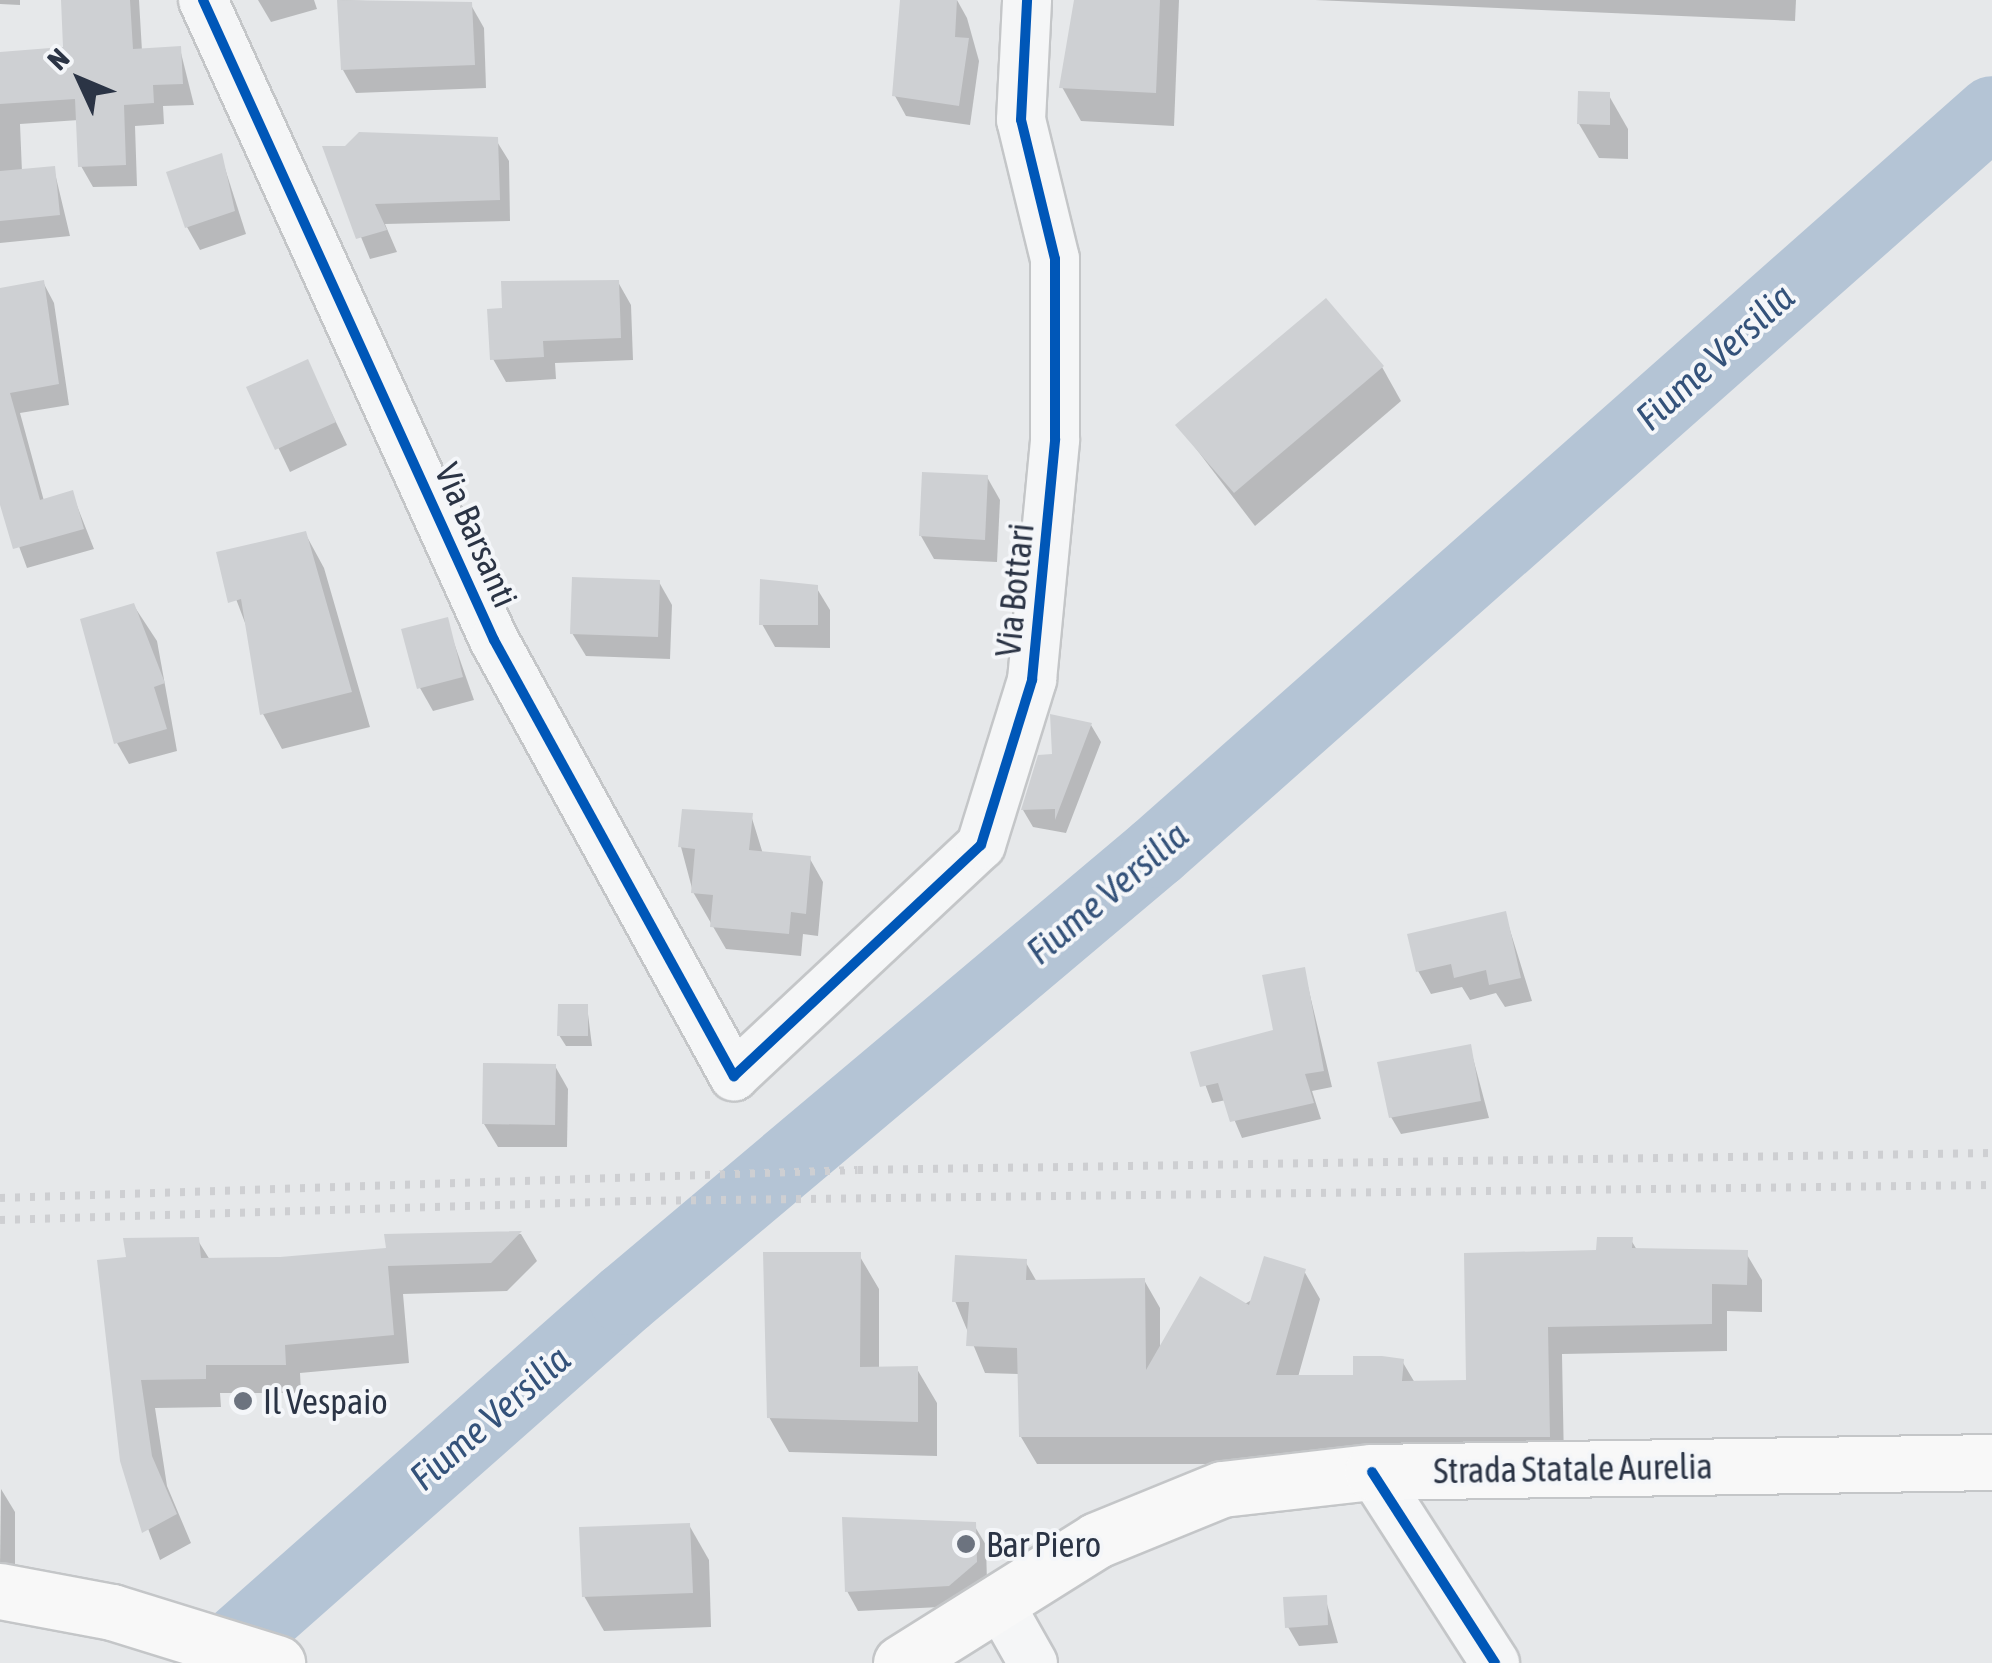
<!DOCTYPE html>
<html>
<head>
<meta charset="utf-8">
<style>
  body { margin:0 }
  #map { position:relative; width:1992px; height:1663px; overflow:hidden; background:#e6e8ea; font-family:"Asap Condensed",sans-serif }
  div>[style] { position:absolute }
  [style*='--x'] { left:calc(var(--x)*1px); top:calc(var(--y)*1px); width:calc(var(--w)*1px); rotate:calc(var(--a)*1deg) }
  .shadow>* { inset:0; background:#0003 }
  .river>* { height:72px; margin:-36px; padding:0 36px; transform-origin:36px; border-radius:36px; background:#b4c4d5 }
  .building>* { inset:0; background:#ced0d3 }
  .roads { filter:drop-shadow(2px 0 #c4c6c8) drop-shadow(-2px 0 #c4c6c8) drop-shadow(0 2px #c4c6c8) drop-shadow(0 -2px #c4c6c8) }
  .street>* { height:48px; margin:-24px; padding:0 24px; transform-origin:24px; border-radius:24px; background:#f5f6f7 }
  .primary>* { height:55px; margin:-27.5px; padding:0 27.5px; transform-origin:27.5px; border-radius:27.5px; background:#f8f8f8 }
  .rail>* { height:8px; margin-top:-4px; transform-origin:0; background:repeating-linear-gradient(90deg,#cecfd2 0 5px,transparent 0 15px) }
  .cycleway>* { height:10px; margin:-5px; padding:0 5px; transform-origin:5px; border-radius:5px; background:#0057b8 }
  .dots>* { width:28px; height:28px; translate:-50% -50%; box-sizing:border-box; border:5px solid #f4f6f9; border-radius:50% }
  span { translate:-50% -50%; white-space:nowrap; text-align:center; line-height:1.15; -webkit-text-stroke:8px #f4f6f9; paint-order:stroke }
  .street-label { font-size:35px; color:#2b3445 }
  .poi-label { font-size:35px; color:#2b3445 }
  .left { translate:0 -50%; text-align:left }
  .water-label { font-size:38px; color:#34527a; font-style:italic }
  .north { position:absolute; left:30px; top:30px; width:100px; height:100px; -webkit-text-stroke:8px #f4f6f9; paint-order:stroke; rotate:314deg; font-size:28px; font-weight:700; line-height:40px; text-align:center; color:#2b3445 }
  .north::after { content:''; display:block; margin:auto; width:35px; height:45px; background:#2b3445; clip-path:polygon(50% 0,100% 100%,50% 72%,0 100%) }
</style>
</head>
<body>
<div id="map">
  <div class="shadow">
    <div style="clip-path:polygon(0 0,20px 0,20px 5px,0 4px)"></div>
    <div style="clip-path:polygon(69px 0,139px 0,142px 51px,180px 49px,194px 105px,163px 106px,164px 124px,135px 126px,137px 186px,93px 187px,81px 166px,79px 120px,20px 124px,22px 172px,54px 169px,70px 236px,0 243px,0 54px,66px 49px)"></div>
    <div style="clip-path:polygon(258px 0,314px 0,317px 9px,271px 22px)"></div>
    <div style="clip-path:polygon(340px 0,471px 5px,484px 28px,486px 88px,356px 93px,343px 70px)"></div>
    <div style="clip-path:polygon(903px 0,957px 0,967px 18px,979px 61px,970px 125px,906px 116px,895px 96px)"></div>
    <div style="clip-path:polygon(1076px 0,1179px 0,1174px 126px,1081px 121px,1062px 87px)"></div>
    <div style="clip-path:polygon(1315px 0,1796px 0,1795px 21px)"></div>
    <div style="clip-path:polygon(1608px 94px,1628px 129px,1628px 159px,1599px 158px,1579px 124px)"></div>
    <div style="clip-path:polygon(496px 140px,509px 161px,510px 221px,385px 224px,397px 252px,370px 259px,325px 149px)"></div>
    <div style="clip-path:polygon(221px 156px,246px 234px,200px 250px,187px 227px)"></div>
    <div style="clip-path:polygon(43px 282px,54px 303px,69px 405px,20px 413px,44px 501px,72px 493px,94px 549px,27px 568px,0 495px,0 290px)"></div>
    <div style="clip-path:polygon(618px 282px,631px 305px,633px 360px,555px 363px,556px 379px,506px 382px,493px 359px)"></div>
    <div style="clip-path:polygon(307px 362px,347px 445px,290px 472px,250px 389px)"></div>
    <div style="clip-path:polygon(1382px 367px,1401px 401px,1255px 526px,1178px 425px)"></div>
    <div style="clip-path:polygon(987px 477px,1000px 500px,997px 562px,934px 559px,921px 536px)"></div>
    <div style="clip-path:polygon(305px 533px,324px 568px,370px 727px,282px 749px,263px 714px,250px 636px,219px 554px)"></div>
    <div style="clip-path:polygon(659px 582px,672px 605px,670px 659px,586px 656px,572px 633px)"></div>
    <div style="clip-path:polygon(816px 587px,830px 610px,830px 648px,775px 647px,762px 624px)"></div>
    <div style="clip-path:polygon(134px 606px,157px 641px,177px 751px,129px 764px,117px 743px)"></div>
    <div style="clip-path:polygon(446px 620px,474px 700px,433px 711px,420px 688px)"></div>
    <div style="clip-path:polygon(1091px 725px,1101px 742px,1066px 833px,1033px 827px,1023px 810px,1039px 758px,1055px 757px)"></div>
    <div style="clip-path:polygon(751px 815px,763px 854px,810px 859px,823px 882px,818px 936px,803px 934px,801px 956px,726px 949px,693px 892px,681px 847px)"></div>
    <div style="clip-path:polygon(1505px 914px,1532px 1001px,1505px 1007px,1496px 993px,1470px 1000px,1462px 987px,1431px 994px,1418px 971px)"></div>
    <div style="clip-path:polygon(1304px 970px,1332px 1087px,1312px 1091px,1321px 1119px,1242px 1138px,1226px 1100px,1212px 1103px,1194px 1054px,1276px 1032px)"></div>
    <div style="clip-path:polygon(587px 1006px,592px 1046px,566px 1046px,559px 1035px)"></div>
    <div style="clip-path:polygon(1470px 1047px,1489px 1118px,1401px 1134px,1391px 1117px)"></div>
    <div style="clip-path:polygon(555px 1066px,568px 1089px,567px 1147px,498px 1147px,484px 1124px)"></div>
    <div style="clip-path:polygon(521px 1234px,537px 1261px,507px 1291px,403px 1294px,409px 1363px,300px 1373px,301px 1393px,220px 1393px,221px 1407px,155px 1408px,167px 1486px,191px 1543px,160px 1560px,122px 1460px,129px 1259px,197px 1239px,210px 1260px,280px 1260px,389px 1251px,387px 1237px)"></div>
    <div style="clip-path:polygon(1631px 1240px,1637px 1250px,1746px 1253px,1762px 1280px,1762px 1312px,1727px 1311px,1727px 1351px,1562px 1354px,1564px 1464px,1037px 1464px,1021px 1437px,1020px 1374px,985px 1373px,955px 1301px,1025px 1261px,1037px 1282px,1144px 1280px,1160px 1308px,1160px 1351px,1304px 1271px,1320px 1299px,1298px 1377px,1356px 1377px,1402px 1361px,1415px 1383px,1469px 1383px,1599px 1252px)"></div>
    <div style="clip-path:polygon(859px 1255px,879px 1289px,879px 1369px,917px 1369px,937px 1403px,937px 1456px,789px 1452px,769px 1417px)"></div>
    <div style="clip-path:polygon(1px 1489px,15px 1512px,15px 1567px,0 1567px)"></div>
    <div style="clip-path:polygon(689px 1525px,709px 1560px,711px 1627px,604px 1631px,584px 1596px)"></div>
    <div style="clip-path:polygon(974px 1525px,986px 1545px,987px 1583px,961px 1606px,858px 1611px,847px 1591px)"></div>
    <div style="clip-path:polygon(1325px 1597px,1338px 1643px,1299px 1646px,1288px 1627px)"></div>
  </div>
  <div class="river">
    <div style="--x:213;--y:1663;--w:550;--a:-41.46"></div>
    <div style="--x:625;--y:1299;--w:694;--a:-40.09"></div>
    <div style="--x:1156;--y:852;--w:1116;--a:-41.51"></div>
  </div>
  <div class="building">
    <div style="clip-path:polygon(61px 0,130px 0,133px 49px,181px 46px,183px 84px,153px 85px,154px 103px,124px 105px,126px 165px,78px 167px,75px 99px,0 104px,0 52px,63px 47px)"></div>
    <div style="clip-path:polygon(337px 0,472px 2px,475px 65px,341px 70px)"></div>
    <div style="clip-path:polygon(900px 0,957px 0,955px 37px,969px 38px,959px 106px,892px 96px)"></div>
    <div style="clip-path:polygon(1074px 0,1160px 0,1156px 93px,1059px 88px)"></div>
    <div style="clip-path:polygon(1578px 91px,1610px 92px,1610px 125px,1577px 124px)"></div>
    <div style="clip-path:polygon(359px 132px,498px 137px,500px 200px,375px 204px,387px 230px,356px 239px,322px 146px,345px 146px)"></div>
    <div style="clip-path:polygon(222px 153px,235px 211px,185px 228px,166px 172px)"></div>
    <div style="clip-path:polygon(55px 166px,60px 215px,0 221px,0 171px)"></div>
    <div style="clip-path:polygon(44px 280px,59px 384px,10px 393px,40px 500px,73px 490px,84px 529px,13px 549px,0 505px,0 288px)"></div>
    <div style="clip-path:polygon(619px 280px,621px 338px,543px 341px,544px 357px,490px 360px,487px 309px,502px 308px,501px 281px)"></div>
    <div style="clip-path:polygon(1326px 298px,1384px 366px,1234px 493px,1175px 425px)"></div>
    <div style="clip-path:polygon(308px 359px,336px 422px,275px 450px,246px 387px)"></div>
    <div style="clip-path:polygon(922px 472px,988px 475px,985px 540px,919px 536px)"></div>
    <div style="clip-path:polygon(306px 531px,352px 692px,260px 715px,241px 599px,228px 603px,216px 552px)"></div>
    <div style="clip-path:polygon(572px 577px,660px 580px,658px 637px,570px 634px)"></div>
    <div style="clip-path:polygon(760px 579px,818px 585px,818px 625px,759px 625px)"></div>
    <div style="clip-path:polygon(134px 603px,165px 683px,154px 687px,167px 729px,114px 744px,80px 619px)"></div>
    <div style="clip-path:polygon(448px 617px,463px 677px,417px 689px,401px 629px)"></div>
    <div style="clip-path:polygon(1050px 714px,1092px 723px,1055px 820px,1055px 809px,1021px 810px,1038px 755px,1052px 754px)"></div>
    <div style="clip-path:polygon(682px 809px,753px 813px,749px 850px,811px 856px,806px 914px,791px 912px,789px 934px,710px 927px,713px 895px,691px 893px,695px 849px,678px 847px)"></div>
    <div style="clip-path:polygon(1506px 911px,1521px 978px,1489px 985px,1486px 970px,1454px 978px,1451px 964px,1416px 972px,1407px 934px)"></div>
    <div style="clip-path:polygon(1305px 967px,1324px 1071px,1305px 1074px,1314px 1103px,1230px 1122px,1218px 1083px,1200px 1087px,1190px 1052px,1273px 1030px,1262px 975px)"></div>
    <div style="clip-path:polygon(558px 1004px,588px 1004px,588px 1036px,557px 1036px)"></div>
    <div style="clip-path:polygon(1471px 1044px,1481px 1101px,1389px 1118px,1377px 1062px)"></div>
    <div style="clip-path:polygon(483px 1063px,556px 1064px,555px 1125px,482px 1124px)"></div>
    <div style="clip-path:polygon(522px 1231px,491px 1263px,388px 1266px,394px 1335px,285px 1345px,286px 1365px,206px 1365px,206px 1379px,141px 1380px,152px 1456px,177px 1514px,142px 1533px,120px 1461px,97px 1260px,126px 1257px,123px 1238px,199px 1237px,201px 1258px,280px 1257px,386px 1248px,384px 1234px)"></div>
    <div style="clip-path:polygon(1597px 1237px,1633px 1237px,1632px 1248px,1748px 1250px,1747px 1285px,1712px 1284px,1712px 1324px,1548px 1327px,1550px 1437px,1019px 1437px,1017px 1348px,966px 1346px,969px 1302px,952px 1302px,955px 1255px,1027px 1259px,1026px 1280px,1145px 1278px,1146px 1370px,1200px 1276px,1249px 1305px,1264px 1256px,1306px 1269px,1276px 1375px,1353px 1375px,1353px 1356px,1382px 1356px,1404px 1359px,1402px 1381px,1466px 1380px,1464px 1253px,1596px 1250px)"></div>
    <div style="clip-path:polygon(763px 1252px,861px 1252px,860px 1367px,918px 1366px,918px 1422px,767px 1418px)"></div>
    <div style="clip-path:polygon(842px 1517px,976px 1522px,977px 1562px,949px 1586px,845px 1592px)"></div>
    <div style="clip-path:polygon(690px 1523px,693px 1593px,582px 1597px,579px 1527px)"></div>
    <div style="clip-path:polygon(1327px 1595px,1328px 1625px,1285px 1628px,1283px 1597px)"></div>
  </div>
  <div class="roads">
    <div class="street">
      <div style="--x:203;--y:0;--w:703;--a:65.55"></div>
      <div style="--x:494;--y:640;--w:498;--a:61.2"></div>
      <div style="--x:734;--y:1076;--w:338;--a:-43.1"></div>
      <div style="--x:981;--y:845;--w:173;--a:-72.8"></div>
      <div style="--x:1032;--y:680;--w:242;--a:-84.5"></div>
      <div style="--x:1055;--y:439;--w:180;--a:-90"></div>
      <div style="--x:1055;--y:259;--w:143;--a:-103.7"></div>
      <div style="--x:1021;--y:120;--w:120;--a:-87.1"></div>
      <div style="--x:1372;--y:1472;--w:227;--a:57.2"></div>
      <div style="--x:999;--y:1603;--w:69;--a:60.5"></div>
    </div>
    <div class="primary">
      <div style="--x:0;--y:1591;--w:114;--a:10.6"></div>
      <div style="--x:112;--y:1612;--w:173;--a:17.2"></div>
      <div style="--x:901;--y:1663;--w:231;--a:-32.1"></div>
      <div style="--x:1097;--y:1540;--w:135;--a:-22.2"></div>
      <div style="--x:1222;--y:1489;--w:151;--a:-6.5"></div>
      <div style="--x:1372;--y:1472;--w:620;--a:-0.92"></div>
    </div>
  </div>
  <div class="rail">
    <div style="--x:0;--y:1198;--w:858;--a:-1.87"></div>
    <div style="--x:858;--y:1170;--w:1134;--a:-0.86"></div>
    <div style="--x:0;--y:1220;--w:631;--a:-1.72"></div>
    <div style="--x:631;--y:1201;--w:1361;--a:-0.67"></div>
  </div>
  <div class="cycleway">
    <div style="--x:203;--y:0;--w:703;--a:65.55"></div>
    <div style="--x:494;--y:640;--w:498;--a:61.2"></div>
    <div style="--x:734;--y:1076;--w:338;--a:-43.1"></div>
    <div style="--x:981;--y:845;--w:173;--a:-72.8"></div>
    <div style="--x:1032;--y:680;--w:242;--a:-84.5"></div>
    <div style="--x:1055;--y:439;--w:180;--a:-90"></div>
    <div style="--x:1055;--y:259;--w:143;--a:-103.7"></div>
    <div style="--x:1021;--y:120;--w:120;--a:-87.1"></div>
    <div style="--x:1372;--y:1472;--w:227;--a:57.2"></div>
  </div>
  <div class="dots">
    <div style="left:243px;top:1401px;background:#6c737f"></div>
    <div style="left:966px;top:1544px;background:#6c737f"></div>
  </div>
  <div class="street-label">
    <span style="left:477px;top:535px;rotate:66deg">Via Barsanti</span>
    <span style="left:1014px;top:590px;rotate:-84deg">Via Bottari</span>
    <span style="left:1573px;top:1468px;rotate:-1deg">Strada Statale Aurelia</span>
  </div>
  <div class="poi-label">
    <span class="left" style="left:263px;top:1401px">Il Vespaio</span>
    <span class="left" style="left:986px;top:1544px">Bar Piero</span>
  </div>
  <div class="water-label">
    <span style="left:1715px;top:357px;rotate:-42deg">Fiume Versilia</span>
    <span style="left:1107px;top:893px;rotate:-40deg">Fiume Versilia</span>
    <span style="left:490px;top:1418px;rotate:-41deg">Fiume Versilia</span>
  </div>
  <div class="north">N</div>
</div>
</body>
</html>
